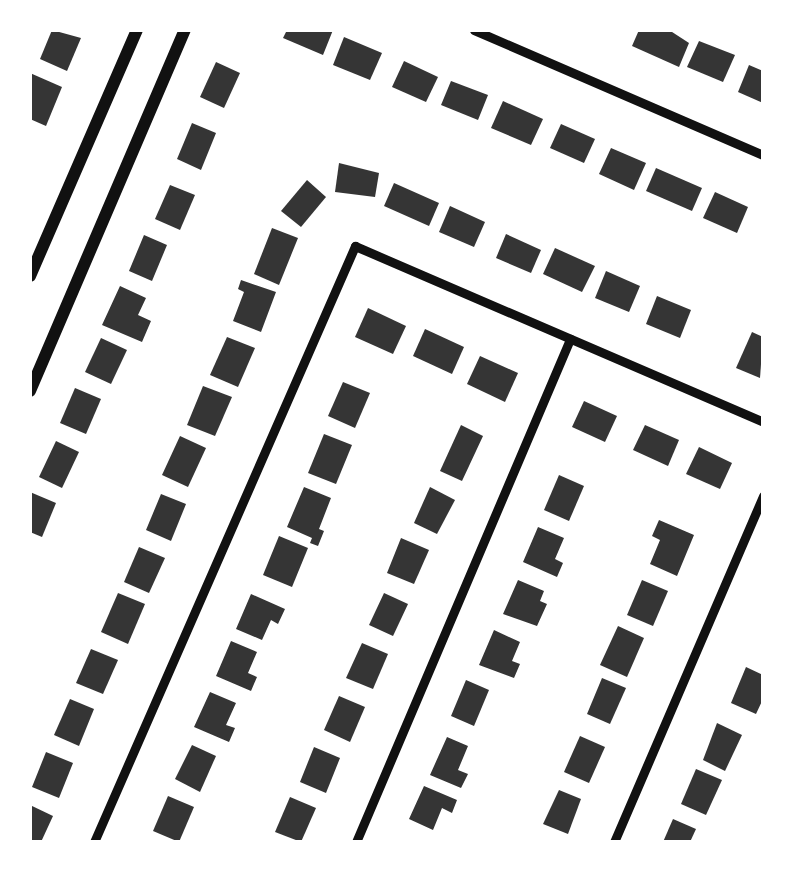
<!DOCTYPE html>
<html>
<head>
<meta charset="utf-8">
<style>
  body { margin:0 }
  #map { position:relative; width:793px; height:872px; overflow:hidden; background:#fff; font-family:Poppins,sans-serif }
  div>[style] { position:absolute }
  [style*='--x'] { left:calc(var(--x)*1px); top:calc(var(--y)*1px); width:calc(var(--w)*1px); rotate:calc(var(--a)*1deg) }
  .building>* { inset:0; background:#353535 }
  .minor>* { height:9px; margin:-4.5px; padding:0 4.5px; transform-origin:4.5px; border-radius:4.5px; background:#111 }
  .secondary>* { height:12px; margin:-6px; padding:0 6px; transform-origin:6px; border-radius:6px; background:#111 }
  span { translate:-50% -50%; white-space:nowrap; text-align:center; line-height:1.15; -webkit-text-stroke:10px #fff; paint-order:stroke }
  .frame { position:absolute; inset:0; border:32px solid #fff; pointer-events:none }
</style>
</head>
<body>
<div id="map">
  <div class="building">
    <div style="clip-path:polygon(52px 30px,81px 38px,67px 71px,40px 59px)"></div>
    <div style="clip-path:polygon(287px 30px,333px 30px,323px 55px,283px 38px)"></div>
    <div style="clip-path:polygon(639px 30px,669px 30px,689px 43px,679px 67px,632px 46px)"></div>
    <div style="clip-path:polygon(344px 37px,382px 53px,370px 80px,333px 65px)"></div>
    <div style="clip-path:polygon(699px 41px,735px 55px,723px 82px,687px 67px)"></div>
    <div style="clip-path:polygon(404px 61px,438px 77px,426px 102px,392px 87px)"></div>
    <div style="clip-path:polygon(216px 62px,240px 73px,224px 108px,200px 97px)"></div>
    <div style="clip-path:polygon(749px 65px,763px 71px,763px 103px,738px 92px)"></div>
    <div style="clip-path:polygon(30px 73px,62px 87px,46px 126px,30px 119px)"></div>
    <div style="clip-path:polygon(451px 81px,488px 95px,478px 120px,441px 105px)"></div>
    <div style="clip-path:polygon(503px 101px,543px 119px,531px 145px,491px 128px)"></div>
    <div style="clip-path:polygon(192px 123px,216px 133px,201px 170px,177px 159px)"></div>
    <div style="clip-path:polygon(561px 124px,595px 139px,584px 163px,550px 148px)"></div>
    <div style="clip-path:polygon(611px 148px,646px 163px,634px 190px,599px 174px)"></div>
    <div style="clip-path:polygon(339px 163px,379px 173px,375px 197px,335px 192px)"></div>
    <div style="clip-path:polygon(656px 168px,702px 188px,692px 211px,646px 191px)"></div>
    <div style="clip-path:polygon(307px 180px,326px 197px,301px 227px,281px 211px)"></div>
    <div style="clip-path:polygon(394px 183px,439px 203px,429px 226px,384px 206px)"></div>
    <div style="clip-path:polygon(170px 185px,195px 195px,180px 230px,155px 219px)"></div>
    <div style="clip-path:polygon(715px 192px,748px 207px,737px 233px,703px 218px)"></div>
    <div style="clip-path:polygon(450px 206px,485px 222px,474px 247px,439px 232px)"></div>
    <div style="clip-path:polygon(272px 228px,298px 238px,279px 285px,254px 274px)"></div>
    <div style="clip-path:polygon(506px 234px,541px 250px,531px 273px,496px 258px)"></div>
    <div style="clip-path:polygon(144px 235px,167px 245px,152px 281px,129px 271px)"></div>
    <div style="clip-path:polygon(555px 248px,595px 266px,582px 292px,543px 274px)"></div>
    <div style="clip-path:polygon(606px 271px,640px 286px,629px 312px,595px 298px)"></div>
    <div style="clip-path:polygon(241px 280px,276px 292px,261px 332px,233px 321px,244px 292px,238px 289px)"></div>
    <div style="clip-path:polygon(120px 286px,146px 298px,138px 315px,151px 321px,142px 342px,102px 325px)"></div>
    <div style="clip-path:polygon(657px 296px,691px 310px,680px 338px,646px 324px)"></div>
    <div style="clip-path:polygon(368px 308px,406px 326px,393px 354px,355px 337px)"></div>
    <div style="clip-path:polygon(425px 329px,464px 347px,452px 374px,413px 356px)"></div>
    <div style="clip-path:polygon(752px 332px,763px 337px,760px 378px,736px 368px)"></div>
    <div style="clip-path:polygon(227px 337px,255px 348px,238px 387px,210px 375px)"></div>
    <div style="clip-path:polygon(101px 338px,127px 350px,111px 384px,85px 372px)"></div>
    <div style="clip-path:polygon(480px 356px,518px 373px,505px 402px,467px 384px)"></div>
    <div style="clip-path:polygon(343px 382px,370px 393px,355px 428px,328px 416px)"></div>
    <div style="clip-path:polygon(203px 386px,232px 397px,215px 436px,187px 425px)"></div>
    <div style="clip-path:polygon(75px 388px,101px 399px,86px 434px,60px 423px)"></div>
    <div style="clip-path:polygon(584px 401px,617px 416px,605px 442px,572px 427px)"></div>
    <div style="clip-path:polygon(461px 425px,483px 436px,462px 481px,440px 471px)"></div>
    <div style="clip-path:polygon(645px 425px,679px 440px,668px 466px,633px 450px)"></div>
    <div style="clip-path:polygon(324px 434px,352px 445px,336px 484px,308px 473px)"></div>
    <div style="clip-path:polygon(180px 436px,206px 448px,188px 487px,162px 475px)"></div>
    <div style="clip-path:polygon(56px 441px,79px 452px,62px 488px,39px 477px)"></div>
    <div style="clip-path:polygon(699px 447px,732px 463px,720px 489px,686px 474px)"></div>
    <div style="clip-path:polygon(559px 475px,584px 486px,569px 521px,544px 510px)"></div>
    <div style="clip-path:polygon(304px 487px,331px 498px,319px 529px,324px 531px,318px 546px,310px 543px,312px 538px,287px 527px)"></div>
    <div style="clip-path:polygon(430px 487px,455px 500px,437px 534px,414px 523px)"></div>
    <div style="clip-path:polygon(30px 492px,56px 503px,42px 537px,30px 532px)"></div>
    <div style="clip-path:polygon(161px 494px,186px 504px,171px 541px,146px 530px)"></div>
    <div style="clip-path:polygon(659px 520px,694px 535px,677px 576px,650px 564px,660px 540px,652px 536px)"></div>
    <div style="clip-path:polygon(538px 527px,564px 538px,555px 559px,563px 563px,557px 577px,523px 562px)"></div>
    <div style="clip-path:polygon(279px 536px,308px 548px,292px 587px,263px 575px)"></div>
    <div style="clip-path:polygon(401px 538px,429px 550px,414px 584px,387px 573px)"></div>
    <div style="clip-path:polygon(139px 547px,165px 558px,149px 593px,124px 582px)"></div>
    <div style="clip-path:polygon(518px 580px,544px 591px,540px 601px,547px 604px,537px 626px,503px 614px)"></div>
    <div style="clip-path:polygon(642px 580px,668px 591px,653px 626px,627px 615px)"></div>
    <div style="clip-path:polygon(118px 593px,145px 604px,128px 644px,101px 632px)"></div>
    <div style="clip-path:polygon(384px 593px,408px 604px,393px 636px,369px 625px)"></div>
    <div style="clip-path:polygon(251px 594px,285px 609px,278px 624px,271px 620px,262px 640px,236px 629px)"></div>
    <div style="clip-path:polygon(618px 626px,644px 638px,627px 677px,600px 665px)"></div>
    <div style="clip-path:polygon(494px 630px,520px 642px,512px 661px,520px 664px,514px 678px,479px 665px)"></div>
    <div style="clip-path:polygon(231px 641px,257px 652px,248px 673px,257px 677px,251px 691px,216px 676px)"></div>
    <div style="clip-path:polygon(362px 643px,388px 654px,373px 689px,346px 678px)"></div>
    <div style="clip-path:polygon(91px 649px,118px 660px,103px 694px,76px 683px)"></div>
    <div style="clip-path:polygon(746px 667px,763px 675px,763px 699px,756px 714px,731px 703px)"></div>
    <div style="clip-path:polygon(602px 678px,626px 688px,610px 724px,587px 714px)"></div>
    <div style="clip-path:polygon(466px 680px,489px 690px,474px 726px,451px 716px)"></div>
    <div style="clip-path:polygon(210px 692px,236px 703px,226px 725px,235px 728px,229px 742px,194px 727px)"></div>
    <div style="clip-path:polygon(339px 696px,365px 707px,350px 742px,324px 730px)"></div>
    <div style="clip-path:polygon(70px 699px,94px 709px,79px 746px,54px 735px)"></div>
    <div style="clip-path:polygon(717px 723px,742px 735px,725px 771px,703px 760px)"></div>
    <div style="clip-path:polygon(580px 736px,605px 747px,589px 783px,564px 772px)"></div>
    <div style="clip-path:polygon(447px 737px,468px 746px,458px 770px,468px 774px,461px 788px,430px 775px)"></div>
    <div style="clip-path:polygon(192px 745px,216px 756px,200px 792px,175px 779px)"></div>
    <div style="clip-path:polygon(314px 747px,340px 758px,326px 793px,300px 782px)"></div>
    <div style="clip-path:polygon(46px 752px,73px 763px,59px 798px,32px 787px)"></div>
    <div style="clip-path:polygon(696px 769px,722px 780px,706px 815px,681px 804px)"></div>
    <div style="clip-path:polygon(424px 786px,457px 800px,452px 813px,442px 808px,433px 830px,409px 819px)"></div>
    <div style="clip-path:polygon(559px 790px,581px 799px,568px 834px,543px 824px)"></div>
    <div style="clip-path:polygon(168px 796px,194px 807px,179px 842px,153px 831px)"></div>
    <div style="clip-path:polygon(290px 797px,316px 808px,301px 842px,275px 832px)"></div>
    <div style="clip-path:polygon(30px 805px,53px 816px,41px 842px,30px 842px)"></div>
    <div style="clip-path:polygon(673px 819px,696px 829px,690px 842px,663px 842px)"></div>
  </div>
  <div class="minor">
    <div style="--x:474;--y:30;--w:315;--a:23.4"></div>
    <div style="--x:94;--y:842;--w:651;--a:-66.35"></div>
    <div style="--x:355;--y:246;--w:444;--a:23.3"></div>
    <div style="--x:356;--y:842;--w:547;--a:-66.95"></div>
    <div style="--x:614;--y:842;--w:377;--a:-66.7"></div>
  </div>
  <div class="secondary">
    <div style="--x:30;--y:276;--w:268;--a:-66.5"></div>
    <div style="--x:30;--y:391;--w:393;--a:-66.8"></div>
  </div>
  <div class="frame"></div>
</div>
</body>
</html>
